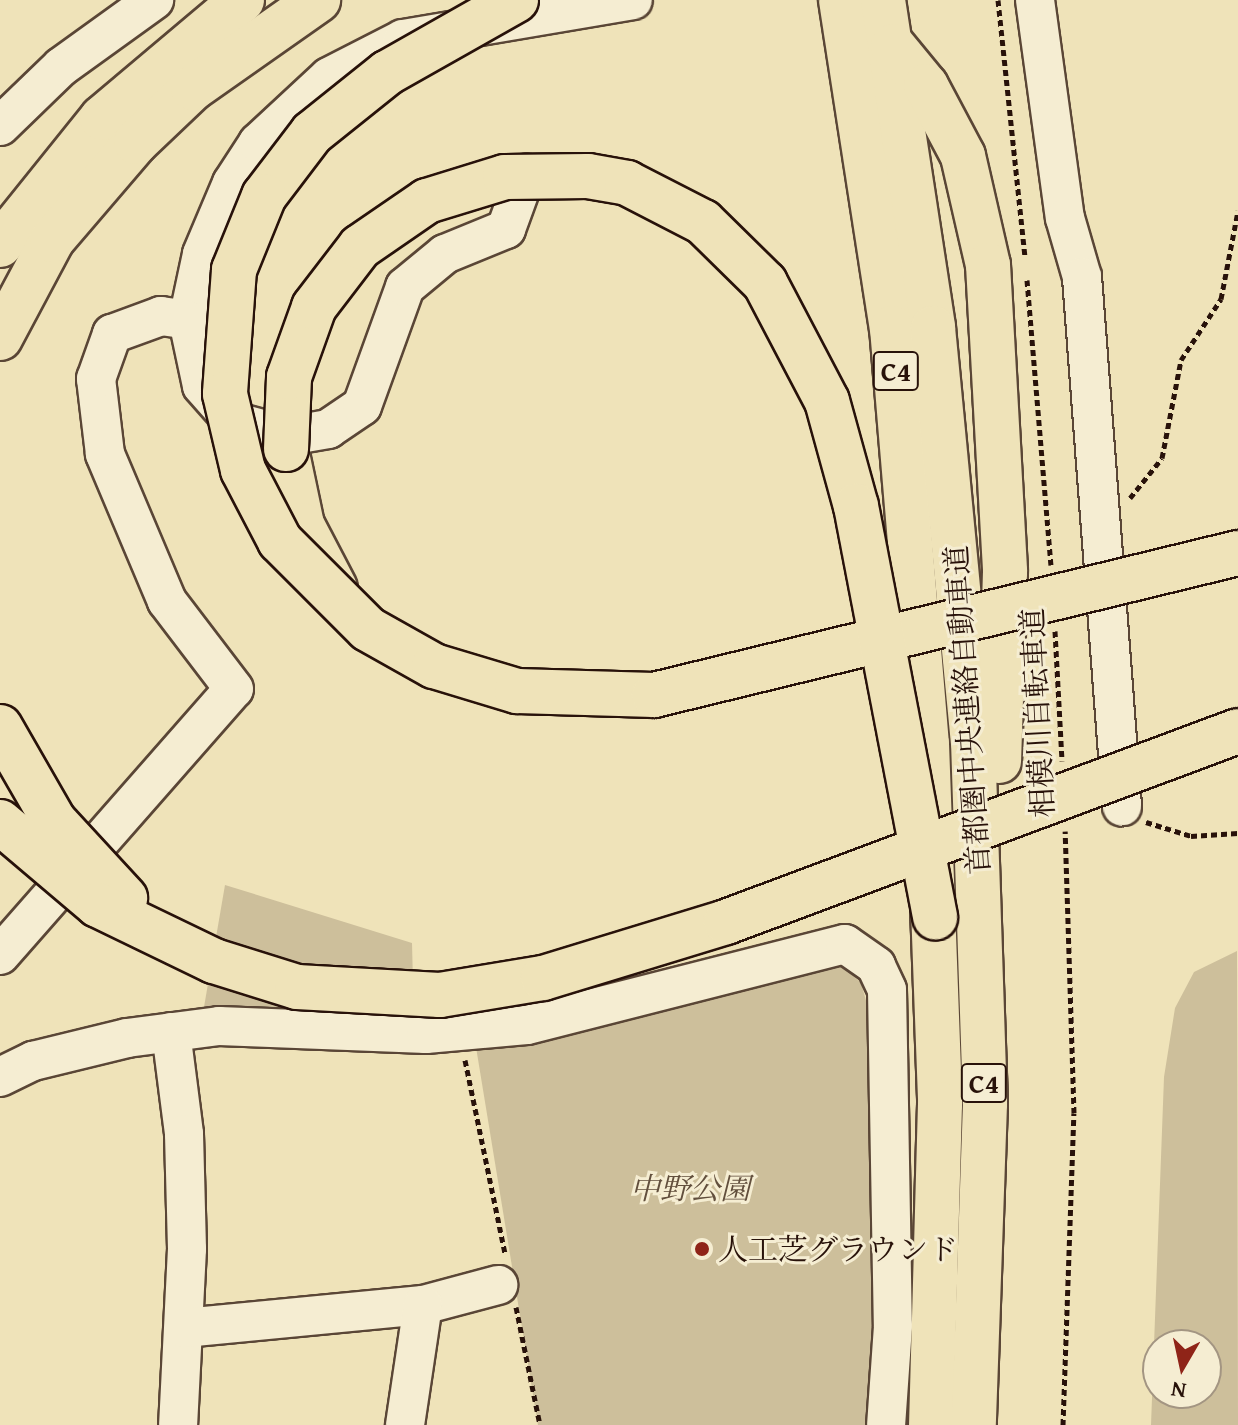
<!DOCTYPE html>
<html>
<head>
<meta charset="utf-8">
<style>
  body { margin:0 }
  #map { position:relative; width:1238px; height:1425px; overflow:hidden; background:#efe3b9; font-family:"Gentium Book Plus","Noto Serif JP",serif }
  div>[style] { position:absolute }
  [style*='--x'] { left:calc(var(--x)*1px); top:calc(var(--y)*1px); width:calc(var(--w)*1px); rotate:calc(var(--a)*1deg) }
  .green>* { inset:0; background:#cdbf9b }
  .path>* { height:5px; margin-top:-2.5px; transform-origin:0; background:repeating-linear-gradient(90deg,#28120a 0 6px,transparent 0 10px) }
  .roads { filter:drop-shadow(2px 0 #5a4636) drop-shadow(-2px 0 #5a4636) drop-shadow(0 2px #5a4636) drop-shadow(0 -2px #5a4636) }
  .minor>* { height:38px; margin:-19px; padding:0 19px; transform-origin:19px; border-radius:19px; background:#f5edd2 }
  .highway>* { height:44px; margin:-22px; padding:0 22px; transform-origin:22px; border-radius:22px; background:#efe3b9 }
  .bridges { filter:drop-shadow(2px 0 #28120a) drop-shadow(-2px 0 #28120a) drop-shadow(0 2px #28120a) drop-shadow(0 -2px #28120a) }
  .highway-bridge>* { height:44px; margin:-22px; padding:0 22px; transform-origin:22px; border-radius:22px; background:#efe3b9 }
  .dots>* { width:22px; height:22px; translate:-50% -50%; box-sizing:border-box; border:4px solid #f5edd2; border-radius:50% }
  span { translate:-50% -50%; white-space:nowrap; text-align:center; line-height:1.15; -webkit-text-stroke:6px #f5edd2; paint-order:stroke }
  .shield-label span { padding:2px 6px; background:#f5edd2; border:2px solid; border-radius:6px; -webkit-text-stroke-width:0 }
  .shield-label { font-size:28px; color:#28120a; font-weight:700 }
  .street-label { font-size:30px; color:#28120a }
  .park-label { font-size:30px; color:#624f3d; font-style:italic }
  .poi-label { font-size:30px; color:#28120a }
  .left { translate:0 -50%; text-align:left }
  .north { position:absolute; left:1142px; top:1329px; width:80px; height:80px; box-sizing:border-box; background:#f5edd2; border:2px solid #a39582; border-radius:50%; rotate:189deg; font-size:22px; font-weight:700; line-height:32px; text-align:center; color:#28120a }
  .north::after { content:''; display:block; margin:auto; width:28px; height:36px; background:#8f2418; clip-path:polygon(50% 0,100% 100%,50% 72%,0 100%) }
</style>
</head>
<body>
<div id="map">
  <div class="green">
    <div style="clip-path:polygon(225px 885px,412px 943px,414px 1022px,204px 1007px)"></div>
    <div style="clip-path:polygon(evenodd,1237px 951px,1238px 1425px,1151px 1425px,1164px 1077px,1175px 1008px,1194px 972px,1237px 951px,1158px 1345px,1206px 1345px,1206px 1393px,1158px 1393px,1158px 1345px)"></div>
    <div style="clip-path:polygon(838px 962px,861px 983px,877px 1039px,877px 1320px,869px 1425px,538px 1425px,475px 1041px)"></div>
  </div>
  <div class="path">
    <div style="--x:998;--y:0;--w:259;--a:84"></div>
    <div style="--x:1027;--y:280;--w:286;--a:85.2"></div>
    <div style="--x:1130;--y:498;--w:51;--a:-51.3"></div>
    <div style="--x:1162;--y:458;--w:100;--a:-79"></div>
    <div style="--x:1181;--y:360;--w:73;--a:-56.7"></div>
    <div style="--x:1221;--y:299;--w:90;--a:-79.1"></div>
    <div style="--x:1055;--y:631;--w:130;--a:86.9"></div>
    <div style="--x:1146;--y:822;--w:47;--a:17.3"></div>
    <div style="--x:1191;--y:836;--w:47;--a:-3.7"></div>
    <div style="--x:465;--y:1060;--w:198;--a:78.3"></div>
    <div style="--x:516;--y:1307;--w:120;--a:78.5"></div>
    <div style="--x:1063;--y:1425;--w:312;--a:-88"></div>
    <div style="--x:1074;--y:1113;--w:282;--a:-91.8"></div>
  </div>
  <div class="roads">
    <div class="minor">
      <div style="--x:1035;--y:0;--w:220;--a:82.2"></div>
      <div style="--x:1065;--y:218;--w:61;--a:73.9"></div>
      <div style="--x:1082;--y:277;--w:531;--a:85.68"></div>
      <div style="--x:0;--y:126;--w:85;--a:-44"></div>
      <div style="--x:61;--y:67;--w:115;--a:-35.8"></div>
      <div style="--x:188;--y:320;--w:67;--a:-78"></div>
      <div style="--x:202;--y:254;--w:77;--a:-67.1"></div>
      <div style="--x:232;--y:183;--w:48;--a:-57"></div>
      <div style="--x:258;--y:143;--w:97;--a:-42.9"></div>
      <div style="--x:329;--y:77;--w:83;--a:-27.2"></div>
      <div style="--x:403;--y:39;--w:233;--a:-9.6"></div>
      <div style="--x:0;--y:955;--w:354;--a:-48.7"></div>
      <div style="--x:234;--y:689;--w:111;--a:-127.3"></div>
      <div style="--x:167;--y:601;--w:160;--a:-112.9"></div>
      <div style="--x:105;--y:454;--w:76;--a:-96.8"></div>
      <div style="--x:96;--y:379;--w:48;--a:-70.4"></div>
      <div style="--x:112;--y:334;--w:52;--a:-20.2"></div>
      <div style="--x:161;--y:316;--w:27;--a:8"></div>
      <div style="--x:188;--y:320;--w:67;--a:78"></div>
      <div style="--x:202;--y:386;--w:47;--a:48.5"></div>
      <div style="--x:233;--y:421;--w:57;--a:15.3"></div>
      <div style="--x:288;--y:436;--w:41;--a:-9.9"></div>
      <div style="--x:328;--y:429;--w:41;--a:-34.1"></div>
      <div style="--x:362;--y:406;--w:127;--a:-70.1"></div>
      <div style="--x:405;--y:287;--w:52;--a:-39.5"></div>
      <div style="--x:445;--y:254;--w:66;--a:-22.3"></div>
      <div style="--x:506;--y:229;--w:59;--a:-70"></div>
      <div style="--x:171;--y:1032;--w:103;--a:82.7"></div>
      <div style="--x:184;--y:1134;--w:115;--a:88.5"></div>
      <div style="--x:187;--y:1249;--w:176;--a:92.9"></div>
      <div style="--x:0;--y:1077;--w:37;--a:-26"></div>
      <div style="--x:33;--y:1061;--w:97;--a:-13.7"></div>
      <div style="--x:127;--y:1038;--w:93;--a:-7.4"></div>
      <div style="--x:219;--y:1026;--w:207;--a:2.2"></div>
      <div style="--x:426;--y:1034;--w:101;--a:-5.1"></div>
      <div style="--x:527;--y:1025;--w:328;--a:-14.3"></div>
      <div style="--x:845;--y:944;--w:38;--a:35"></div>
      <div style="--x:876;--y:966;--w:26;--a:65"></div>
      <div style="--x:887;--y:990;--w:336;--a:89"></div>
      <div style="--x:893;--y:1326;--w:99;--a:94"></div>
      <div style="--x:184;--y:1328;--w:240;--a:-5.5"></div>
      <div style="--x:423;--y:1305;--w:78;--a:-14.9"></div>
      <div style="--x:405;--y:1425;--w:121;--a:-81.5"></div>
    </div>
    <div class="highway">
      <div style="--x:841;--y:0;--w:332;--a:81.2"></div>
      <div style="--x:892;--y:328;--w:417;--a:85.2"></div>
      <div style="--x:927;--y:744;--w:360;--a:87.9"></div>
      <div style="--x:940;--y:1104;--w:321;--a:91.6"></div>
      <div style="--x:883;--y:0;--w:332;--a:81.3"></div>
      <div style="--x:933;--y:328;--w:415;--a:84.5"></div>
      <div style="--x:973;--y:741;--w:363;--a:88.1"></div>
      <div style="--x:985;--y:1104;--w:321;--a:92"></div>
      <div style="--x:893;--y:46;--w:52;--a:50.5"></div>
      <div style="--x:926;--y:86;--w:79;--a:62.1"></div>
      <div style="--x:963;--y:156;--w:112;--a:77.1"></div>
      <div style="--x:988;--y:265;--w:307;--a:86.8"></div>
      <div style="--x:1005;--y:572;--w:189;--a:91.8"></div>
      <div style="--x:0;--y:245;--w:163;--a:-51.2"></div>
      <div style="--x:102;--y:118;--w:183;--a:-40.1"></div>
      <div style="--x:0;--y:338;--w:111;--a:-62"></div>
      <div style="--x:52;--y:240;--w:129;--a:-49.4"></div>
      <div style="--x:136;--y:142;--w:79;--a:-43.5"></div>
      <div style="--x:193;--y:88;--w:153;--a:-35.1"></div>
      <div style="--x:286;--y:449;--w:78;--a:78.1"></div>
      <div style="--x:302;--y:525;--w:71;--a:62.4"></div>
    </div>
  </div>
  <div class="bridges">
    <div class="highway-bridge">
      <div style="--x:516;--y:0;--w:148;--a:150.5"></div>
      <div style="--x:387;--y:73;--w:96;--a:141.3"></div>
      <div style="--x:312;--y:133;--w:79;--a:127.3"></div>
      <div style="--x:264;--y:196;--w:80;--a:112.1"></div>
      <div style="--x:234;--y:270;--w:124;--a:94.2"></div>
      <div style="--x:225;--y:394;--w:78;--a:76.7"></div>
      <div style="--x:243;--y:470;--w:80;--a:62.5"></div>
      <div style="--x:280;--y:541;--w:124;--a:45"></div>
      <div style="--x:368;--y:629;--w:76;--a:29.3"></div>
      <div style="--x:434;--y:666;--w:87;--a:16.8"></div>
      <div style="--x:517;--y:691;--w:137;--a:1.7"></div>
      <div style="--x:654;--y:695;--w:601;--a:-13.67"></div>
      <div style="--x:286;--y:449;--w:72;--a:-87.6"></div>
      <div style="--x:289;--y:377;--w:74;--a:-70.3"></div>
      <div style="--x:314;--y:307;--w:76;--a:-52.5"></div>
      <div style="--x:360;--y:247;--w:81;--a:-34.5"></div>
      <div style="--x:427;--y:201;--w:82;--a:-17.1"></div>
      <div style="--x:505;--y:177;--w:83;--a:-0.7"></div>
      <div style="--x:588;--y:176;--w:40;--a:10"></div>
      <div style="--x:627;--y:183;--w:85;--a:27.2"></div>
      <div style="--x:703;--y:222;--w:87;--a:44.5"></div>
      <div style="--x:765;--y:283;--w:133;--a:62.3"></div>
      <div style="--x:827;--y:401;--w:109;--a:74.6"></div>
      <div style="--x:856;--y:506;--w:419;--a:79.1"></div>
      <div style="--x:0;--y:727;--w:108;--a:60.1"></div>
      <div style="--x:54;--y:821;--w:105;--a:47.3"></div>
      <div style="--x:0;--y:822;--w:128;--a:40.3"></div>
      <div style="--x:98;--y:905;--w:129;--a:25.8"></div>
      <div style="--x:214;--y:961;--w:87;--a:17.4"></div>
      <div style="--x:297;--y:987;--w:143;--a:3.2"></div>
      <div style="--x:440;--y:995;--w:104;--a:-9.4"></div>
      <div style="--x:543;--y:978;--w:191;--a:-17"></div>
      <div style="--x:726;--y:922;--w:546;--a:-20.46"></div>
    </div>
  </div>
  <div class="dots">
    <div style="left:702px;top:1249px;background:#8f2418"></div>
  </div>
  <div class="shield-label">
    <span style="left:896px;top:371px">C4</span>
    <span style="left:984px;top:1083px">C4</span>
  </div>
  <div class="street-label">
    <span style="left:967px;top:710px;rotate:-94deg">首都圏中央連絡自動車道</span>
    <span style="left:1037px;top:713px;rotate:-93deg">相模川自転車道</span>
  </div>
  <div class="park-label">
    <span style="left:690px;top:1188px">中野公園</span>
  </div>
  <div class="poi-label">
    <span class="left" style="left:718px;top:1249px">人工芝グラウンド</span>
  </div>
  <div class="north">N</div>
</div>
</body>
</html>
